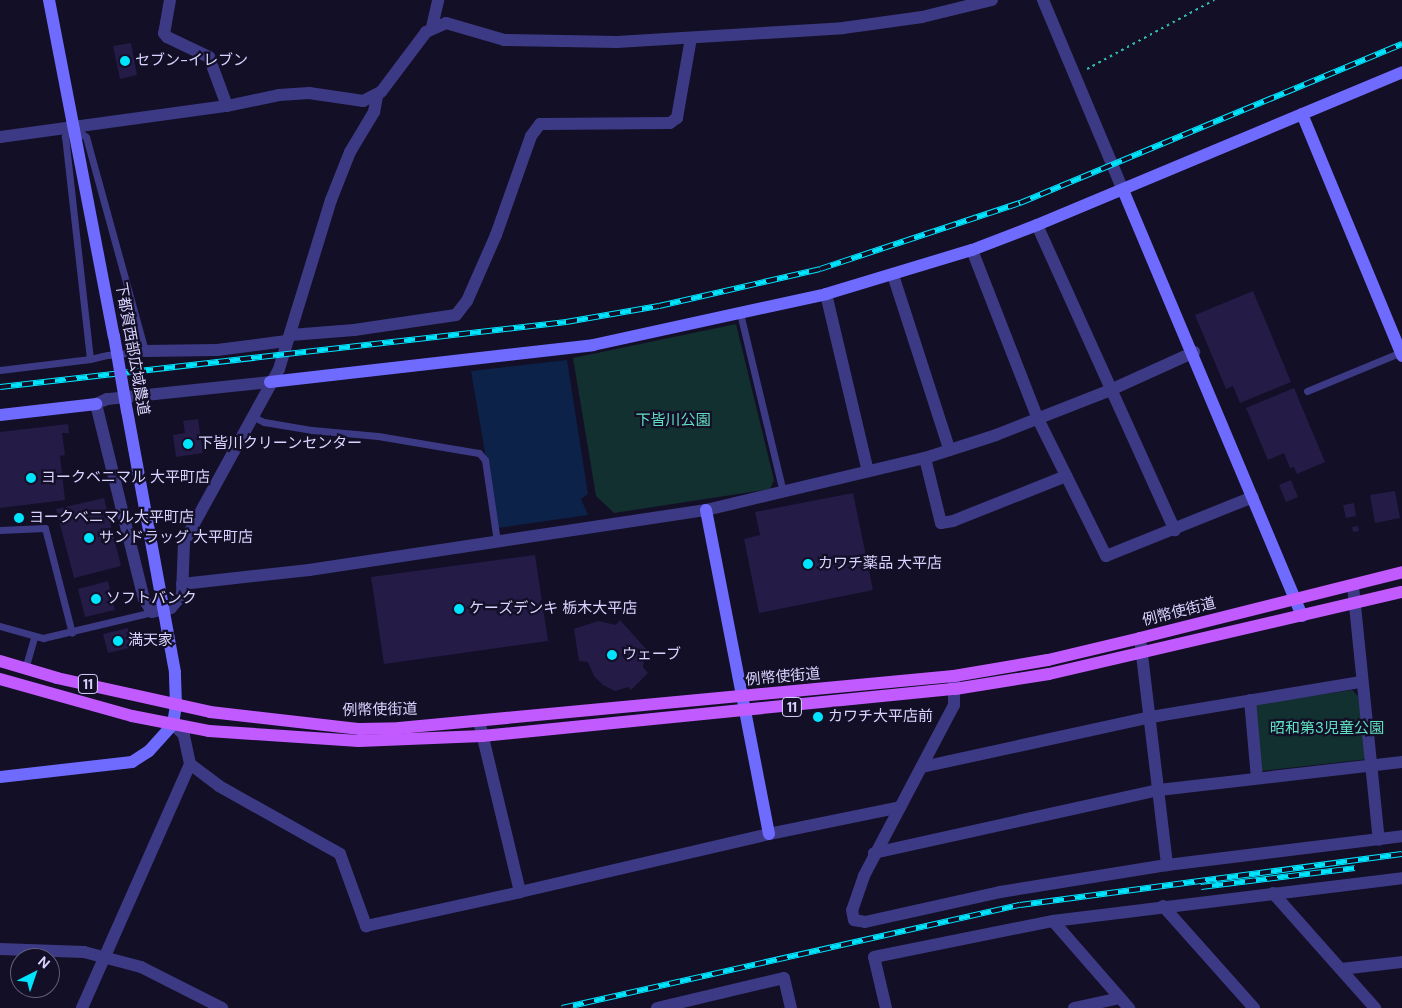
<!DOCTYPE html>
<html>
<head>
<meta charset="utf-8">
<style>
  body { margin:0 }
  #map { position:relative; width:1402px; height:1008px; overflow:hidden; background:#130f26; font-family:"DM Sans","Noto Sans JP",sans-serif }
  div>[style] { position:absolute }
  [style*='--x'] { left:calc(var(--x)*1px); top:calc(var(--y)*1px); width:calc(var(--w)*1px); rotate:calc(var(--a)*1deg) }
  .green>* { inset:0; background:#12302f }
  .water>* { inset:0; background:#0c2248 }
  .building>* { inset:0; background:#241b47 }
  .path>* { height:2px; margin-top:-1px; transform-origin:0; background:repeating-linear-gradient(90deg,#2fb8b0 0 2.5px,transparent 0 6.5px) }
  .lane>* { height:7px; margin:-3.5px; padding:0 3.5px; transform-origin:3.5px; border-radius:3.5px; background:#3d3a85 }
  .street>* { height:12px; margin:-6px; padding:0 6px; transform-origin:6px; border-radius:6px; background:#3d3a85 }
  .secondary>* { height:12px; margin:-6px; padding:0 6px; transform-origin:6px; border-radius:6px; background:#6f6bff }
  .primary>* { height:12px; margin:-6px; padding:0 6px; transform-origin:6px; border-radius:6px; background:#c25bff }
  .rail>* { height:5.5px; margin-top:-2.75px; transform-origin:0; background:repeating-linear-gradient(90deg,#130f26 0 11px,#00e5ff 0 22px); box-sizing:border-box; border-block:1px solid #00e5ff }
  .secondary-bridge>* { height:12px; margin:-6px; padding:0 6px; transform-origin:6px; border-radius:6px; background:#6f6bff }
  .dots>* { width:14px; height:14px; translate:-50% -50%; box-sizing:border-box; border:2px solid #130f26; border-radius:50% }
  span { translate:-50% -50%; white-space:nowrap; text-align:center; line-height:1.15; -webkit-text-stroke:4.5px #130f26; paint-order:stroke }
  .shield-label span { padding:1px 4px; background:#130f26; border:1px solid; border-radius:4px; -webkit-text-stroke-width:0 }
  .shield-label { font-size:14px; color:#d9d4ff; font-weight:700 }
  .poi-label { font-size:15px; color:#d9d4ff }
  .left { translate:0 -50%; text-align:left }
  .street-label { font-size:15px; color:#d9d4ff }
  .park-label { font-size:15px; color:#5fe0c0 }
  .north { position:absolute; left:10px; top:948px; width:50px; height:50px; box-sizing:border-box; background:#130f26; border:1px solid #625e7d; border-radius:50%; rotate:41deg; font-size:14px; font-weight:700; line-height:20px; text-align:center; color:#d9d4ff }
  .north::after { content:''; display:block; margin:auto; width:18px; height:22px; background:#00e5ff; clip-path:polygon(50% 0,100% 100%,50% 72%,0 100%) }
</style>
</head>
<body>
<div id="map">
  <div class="green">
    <div style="clip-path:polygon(736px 324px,774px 480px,770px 489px,614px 513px,596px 496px,573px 358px)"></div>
    <div style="clip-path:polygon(1352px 690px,1358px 696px,1368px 759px,1262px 771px,1254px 705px)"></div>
  </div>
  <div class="water">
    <div style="clip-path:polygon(567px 360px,588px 494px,581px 499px,588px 515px,498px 528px,471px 371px)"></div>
  </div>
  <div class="building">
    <div style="clip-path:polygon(131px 43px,137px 75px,120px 79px,113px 46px)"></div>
    <div style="clip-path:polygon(1253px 291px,1291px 382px,1240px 403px,1233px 386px,1226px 389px,1195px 315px)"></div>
    <div style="clip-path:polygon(1294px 388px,1325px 462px,1297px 474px,1294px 467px,1290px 468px,1284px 453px,1268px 460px,1246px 408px)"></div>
    <div style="clip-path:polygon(198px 419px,203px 453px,176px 457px,173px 435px,185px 433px,183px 421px)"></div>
    <div style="clip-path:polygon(68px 424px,69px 433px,62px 433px,65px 455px,60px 456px,65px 500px,0 508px,0 432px)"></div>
    <div style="clip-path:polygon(1291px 480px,1298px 497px,1286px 502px,1279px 485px)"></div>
    <div style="clip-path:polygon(1395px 491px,1400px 518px,1375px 523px,1370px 495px)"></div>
    <div style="clip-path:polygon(853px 493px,873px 590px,759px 613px,744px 539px,760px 535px,755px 512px)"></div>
    <div style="clip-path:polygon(104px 498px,121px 566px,74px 578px,56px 509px)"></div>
    <div style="clip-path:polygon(1354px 503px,1356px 516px,1346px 518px,1343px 505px)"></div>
    <div style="clip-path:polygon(1358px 526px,1359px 531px,1353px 532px,1352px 527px)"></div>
    <div style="clip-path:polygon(535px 555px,548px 641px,384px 664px,371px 577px)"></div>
    <div style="clip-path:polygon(108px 581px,115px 610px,85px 617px,78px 589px)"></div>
    <div style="clip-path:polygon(620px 620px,646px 649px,643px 667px,648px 673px,631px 690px,628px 687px,615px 691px,603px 685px,594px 676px,588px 662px,579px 661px,574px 629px,598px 621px,616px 625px)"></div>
    <div style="clip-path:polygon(128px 628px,133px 647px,108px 653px,103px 634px)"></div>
  </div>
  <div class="path">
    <div style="--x:1087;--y:69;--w:145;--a:-28.5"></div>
  </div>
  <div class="lane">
    <div style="--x:740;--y:313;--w:184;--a:76.5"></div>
    <div style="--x:0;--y:370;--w:91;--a:-7"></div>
    <div style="--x:90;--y:359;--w:18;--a:-13"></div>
    <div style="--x:108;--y:355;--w:37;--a:-6"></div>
    <div style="--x:145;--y:351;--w:222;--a:-105.4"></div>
    <div style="--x:86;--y:137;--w:16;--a:-140"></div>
    <div style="--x:74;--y:127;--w:13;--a:135"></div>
    <div style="--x:65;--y:136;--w:224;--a:83.6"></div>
    <div style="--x:1307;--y:391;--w:102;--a:-22.5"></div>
    <div style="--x:254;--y:417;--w:11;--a:27"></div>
    <div style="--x:264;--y:422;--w:49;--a:9.5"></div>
    <div style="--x:312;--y:430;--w:66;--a:5.2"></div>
    <div style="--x:378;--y:436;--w:102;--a:9.6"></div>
    <div style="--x:479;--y:453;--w:9;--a:49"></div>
    <div style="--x:485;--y:460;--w:82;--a:81.6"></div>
    <div style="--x:0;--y:530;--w:45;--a:-2.5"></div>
    <div style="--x:45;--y:528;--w:108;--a:75.6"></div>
    <div style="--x:0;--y:626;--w:45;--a:15.6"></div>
    <div style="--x:43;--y:638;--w:112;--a:-13.4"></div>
    <div style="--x:25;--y:669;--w:33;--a:-74"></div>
  </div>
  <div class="street">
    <div style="--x:170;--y:0;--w:34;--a:100"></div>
    <div style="--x:164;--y:33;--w:5;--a:53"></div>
    <div style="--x:167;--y:37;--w:47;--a:25.5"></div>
    <div style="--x:209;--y:57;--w:52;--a:69.8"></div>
    <div style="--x:1043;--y:0;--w:206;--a:67.2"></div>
    <div style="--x:432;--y:27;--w:28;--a:-77"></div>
    <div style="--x:0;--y:137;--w:229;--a:-7.8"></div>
    <div style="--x:227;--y:106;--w:53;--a:-11.9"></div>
    <div style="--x:279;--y:95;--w:30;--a:-4"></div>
    <div style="--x:309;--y:93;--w:55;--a:8.4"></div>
    <div style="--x:363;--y:101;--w:20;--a:-27"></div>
    <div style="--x:381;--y:92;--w:75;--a:-53.1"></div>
    <div style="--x:426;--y:32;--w:22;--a:-24"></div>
    <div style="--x:446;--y:23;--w:60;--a:16.3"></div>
    <div style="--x:504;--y:40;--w:113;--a:1"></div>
    <div style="--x:617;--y:42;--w:226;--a:-3.5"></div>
    <div style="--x:843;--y:28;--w:80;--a:-7.9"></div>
    <div style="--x:922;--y:17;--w:72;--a:-13.7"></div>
    <div style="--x:1037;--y:225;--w:335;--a:65.7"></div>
    <div style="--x:972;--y:250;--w:181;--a:68.7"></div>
    <div style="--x:1038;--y:419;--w:153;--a:63.6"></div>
    <div style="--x:1106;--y:556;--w:158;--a:-21.9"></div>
    <div style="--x:893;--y:275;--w:182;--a:72.1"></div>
    <div style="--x:826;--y:294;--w:182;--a:76.7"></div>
    <div style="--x:291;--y:335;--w:63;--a:-4.5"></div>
    <div style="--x:354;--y:330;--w:103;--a:-8.4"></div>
    <div style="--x:456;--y:315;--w:18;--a:-52"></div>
    <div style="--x:467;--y:301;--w:72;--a:-66.3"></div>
    <div style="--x:496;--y:235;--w:105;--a:-70.5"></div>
    <div style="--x:531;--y:136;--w:15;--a:-53"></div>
    <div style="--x:540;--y:124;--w:130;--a:-0.4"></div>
    <div style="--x:670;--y:123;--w:9;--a:-36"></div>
    <div style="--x:677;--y:118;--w:81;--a:-80.1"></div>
    <div style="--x:145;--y:351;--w:72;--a:-0.8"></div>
    <div style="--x:217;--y:350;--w:70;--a:-7.4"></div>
    <div style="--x:270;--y:382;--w:164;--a:174"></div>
    <div style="--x:107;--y:399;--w:12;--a:156"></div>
    <div style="--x:96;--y:404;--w:201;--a:76.2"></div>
    <div style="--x:144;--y:599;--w:15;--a:58"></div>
    <div style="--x:152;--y:612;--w:19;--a:-12"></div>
    <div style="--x:171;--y:608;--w:17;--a:-50"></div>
    <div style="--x:182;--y:595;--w:53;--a:-87.8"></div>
    <div style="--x:184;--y:542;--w:197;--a:-61.2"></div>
    <div style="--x:279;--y:369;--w:177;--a:-72.9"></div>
    <div style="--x:331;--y:200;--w:52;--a:-68.4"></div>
    <div style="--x:350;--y:152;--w:47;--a:-59"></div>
    <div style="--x:374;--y:112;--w:16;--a:-79"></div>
    <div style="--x:925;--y:458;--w:67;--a:76.2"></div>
    <div style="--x:941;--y:523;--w:12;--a:-9"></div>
    <div style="--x:953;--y:521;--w:122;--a:-21.7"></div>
    <div style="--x:182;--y:584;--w:128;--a:-6.3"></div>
    <div style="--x:309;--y:570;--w:402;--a:-8.6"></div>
    <div style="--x:706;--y:510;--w:225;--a:-13.4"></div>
    <div style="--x:925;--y:458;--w:75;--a:-17.9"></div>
    <div style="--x:996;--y:435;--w:118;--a:-21.4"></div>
    <div style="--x:1106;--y:392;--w:97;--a:-24.4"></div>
    <div style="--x:1353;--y:586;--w:255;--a:84.2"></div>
    <div style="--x:1140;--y:638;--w:229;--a:83.2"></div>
    <div style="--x:954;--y:678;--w:27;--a:90"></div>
    <div style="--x:954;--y:705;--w:193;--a:117.8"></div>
    <div style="--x:864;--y:876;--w:36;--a:109"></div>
    <div style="--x:852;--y:910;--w:10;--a:79"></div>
    <div style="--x:854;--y:920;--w:11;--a:10"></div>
    <div style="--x:865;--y:922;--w:138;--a:-12.5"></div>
    <div style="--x:1000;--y:892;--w:169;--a:-9.2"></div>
    <div style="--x:1167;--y:865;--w:237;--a:-7"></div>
    <div style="--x:1250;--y:700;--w:78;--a:84.9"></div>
    <div style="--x:479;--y:721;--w:176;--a:76.5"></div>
    <div style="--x:520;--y:892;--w:256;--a:-13.1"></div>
    <div style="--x:769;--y:834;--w:134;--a:-11.6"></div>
    <div style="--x:190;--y:764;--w:36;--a:37"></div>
    <div style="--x:219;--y:786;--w:139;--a:29.3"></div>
    <div style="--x:340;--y:854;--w:77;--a:70.1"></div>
    <div style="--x:366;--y:926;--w:158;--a:-12.4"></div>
    <div style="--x:922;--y:767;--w:234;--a:-12.3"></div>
    <div style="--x:1151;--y:717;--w:213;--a:-9.5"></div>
    <div style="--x:874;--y:853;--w:292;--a:-12.5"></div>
    <div style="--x:1159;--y:790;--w:245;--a:-6.6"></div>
    <div style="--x:1273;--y:893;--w:154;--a:48.4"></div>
    <div style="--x:1163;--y:906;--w:137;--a:48.3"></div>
    <div style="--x:1053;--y:921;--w:116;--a:48.9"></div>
    <div style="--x:0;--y:949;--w:84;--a:2"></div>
    <div style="--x:84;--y:952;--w:59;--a:14.7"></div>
    <div style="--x:141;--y:967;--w:91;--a:26.8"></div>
    <div style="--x:1341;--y:969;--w:61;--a:-6.5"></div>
    <div style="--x:82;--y:1008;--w:267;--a:-66.1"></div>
    <div style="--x:190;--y:764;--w:30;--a:-102"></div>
    <div style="--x:184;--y:735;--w:16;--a:-135"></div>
    <div style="--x:657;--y:1008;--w:130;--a:-13.3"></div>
    <div style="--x:784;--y:978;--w:31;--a:77"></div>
    <div style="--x:886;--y:1008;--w:52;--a:-103.2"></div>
    <div style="--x:874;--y:957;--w:183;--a:-11.4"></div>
    <div style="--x:1053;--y:921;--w:352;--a:-7"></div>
    <div style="--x:1074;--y:1008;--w:47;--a:-12.3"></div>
  </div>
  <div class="secondary">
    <div style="--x:49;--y:0;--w:342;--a:79.1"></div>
    <div style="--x:1302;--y:114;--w:262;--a:67.5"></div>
    <div style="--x:1123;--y:190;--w:462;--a:67.2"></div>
    <div style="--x:270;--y:382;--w:325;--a:-6.5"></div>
    <div style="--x:593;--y:345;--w:239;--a:-12.3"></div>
    <div style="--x:826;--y:294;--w:152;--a:-16.8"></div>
    <div style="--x:972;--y:250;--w:70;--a:-21"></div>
    <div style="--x:1037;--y:225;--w:396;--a:-22.7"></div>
    <div style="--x:0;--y:415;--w:97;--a:-6.5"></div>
    <div style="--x:706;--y:510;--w:330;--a:79"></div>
    <div style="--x:0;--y:777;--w:133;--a:-6.5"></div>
    <div style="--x:132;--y:762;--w:20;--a:-33"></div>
    <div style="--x:149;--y:751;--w:36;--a:-48"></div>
    <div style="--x:173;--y:724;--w:19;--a:-81"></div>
    <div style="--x:176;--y:705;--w:33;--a:-92"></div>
    <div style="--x:175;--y:672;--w:265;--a:-100.4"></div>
  </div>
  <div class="primary">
    <div style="--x:0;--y:661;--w:59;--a:16.6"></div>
    <div style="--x:57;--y:678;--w:157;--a:12.5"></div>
    <div style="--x:210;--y:712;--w:151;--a:6.5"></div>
    <div style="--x:360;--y:729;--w:39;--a:-1"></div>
    <div style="--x:399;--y:728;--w:557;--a:-5.35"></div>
    <div style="--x:954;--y:676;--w:95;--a:-9.7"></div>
    <div style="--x:1048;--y:660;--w:95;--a:-13.4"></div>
    <div style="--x:1140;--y:638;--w:270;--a:-14.1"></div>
    <div style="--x:0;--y:679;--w:137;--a:15.7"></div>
    <div style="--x:132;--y:716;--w:78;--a:11"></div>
    <div style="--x:209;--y:731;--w:150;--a:3.8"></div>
    <div style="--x:359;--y:741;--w:123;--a:-2.3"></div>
    <div style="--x:482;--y:736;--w:475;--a:-5.7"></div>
    <div style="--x:955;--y:689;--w:95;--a:-9.1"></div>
    <div style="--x:1049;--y:674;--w:362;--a:-13.1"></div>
  </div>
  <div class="rail">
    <div style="--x:0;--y:387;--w:570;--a:-6.55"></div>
    <div style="--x:566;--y:322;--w:94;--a:-9.8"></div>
    <div style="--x:659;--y:306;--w:165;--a:-12.9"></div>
    <div style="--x:820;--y:269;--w:211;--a:-18.3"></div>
    <div style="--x:1020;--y:203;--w:414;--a:-22.6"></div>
    <div style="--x:1201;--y:887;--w:155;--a:-7"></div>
    <div style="--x:562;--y:1008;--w:469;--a:-12.7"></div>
    <div style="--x:1020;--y:905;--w:385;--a:-7.6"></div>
  </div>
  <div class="secondary-bridge">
    <div style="--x:114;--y:336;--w:76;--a:80.2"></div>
  </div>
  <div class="dots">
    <div style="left:125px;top:61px;background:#00e5ff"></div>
    <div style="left:188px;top:444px;background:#00e5ff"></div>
    <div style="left:31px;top:478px;background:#00e5ff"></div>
    <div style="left:19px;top:518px;background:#00e5ff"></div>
    <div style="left:89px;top:538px;background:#00e5ff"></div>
    <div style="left:808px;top:564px;background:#00e5ff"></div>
    <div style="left:96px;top:599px;background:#00e5ff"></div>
    <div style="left:459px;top:609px;background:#00e5ff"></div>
    <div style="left:118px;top:641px;background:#00e5ff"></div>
    <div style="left:612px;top:655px;background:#00e5ff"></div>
    <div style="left:818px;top:717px;background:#00e5ff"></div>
  </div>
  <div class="shield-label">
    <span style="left:88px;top:684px">11</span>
    <span style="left:792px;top:707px">11</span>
  </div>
  <div class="poi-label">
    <span class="left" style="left:135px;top:61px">セブン-イレブン</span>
    <span class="left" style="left:198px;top:444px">下皆川クリーンセンター</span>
    <span class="left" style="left:41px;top:478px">ヨークベニマル 大平町店</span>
    <span class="left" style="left:29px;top:518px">ヨークベニマル大平町店</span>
    <span class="left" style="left:99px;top:538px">サンドラッグ 大平町店</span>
    <span class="left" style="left:818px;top:564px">カワチ薬品 大平店</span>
    <span class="left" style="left:106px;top:599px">ソフトバンク</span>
    <span class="left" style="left:469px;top:609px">ケーズデンキ 栃木大平店</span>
    <span class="left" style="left:128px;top:641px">満天家</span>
    <span class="left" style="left:622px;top:655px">ウェーブ</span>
    <span class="left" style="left:828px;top:717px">カワチ大平店前</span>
  </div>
  <div class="street-label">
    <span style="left:132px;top:349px;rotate:80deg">下都賀西部広域農道</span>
    <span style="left:1179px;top:612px;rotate:-14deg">例幣使街道</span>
    <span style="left:783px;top:677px;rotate:-5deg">例幣使街道</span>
    <span style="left:380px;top:710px;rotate:-1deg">例幣使街道</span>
  </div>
  <div class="park-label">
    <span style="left:673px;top:421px">下皆川公園</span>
    <span style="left:1327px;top:729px">昭和第3児童公園</span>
  </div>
  <div class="north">N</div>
</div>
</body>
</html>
